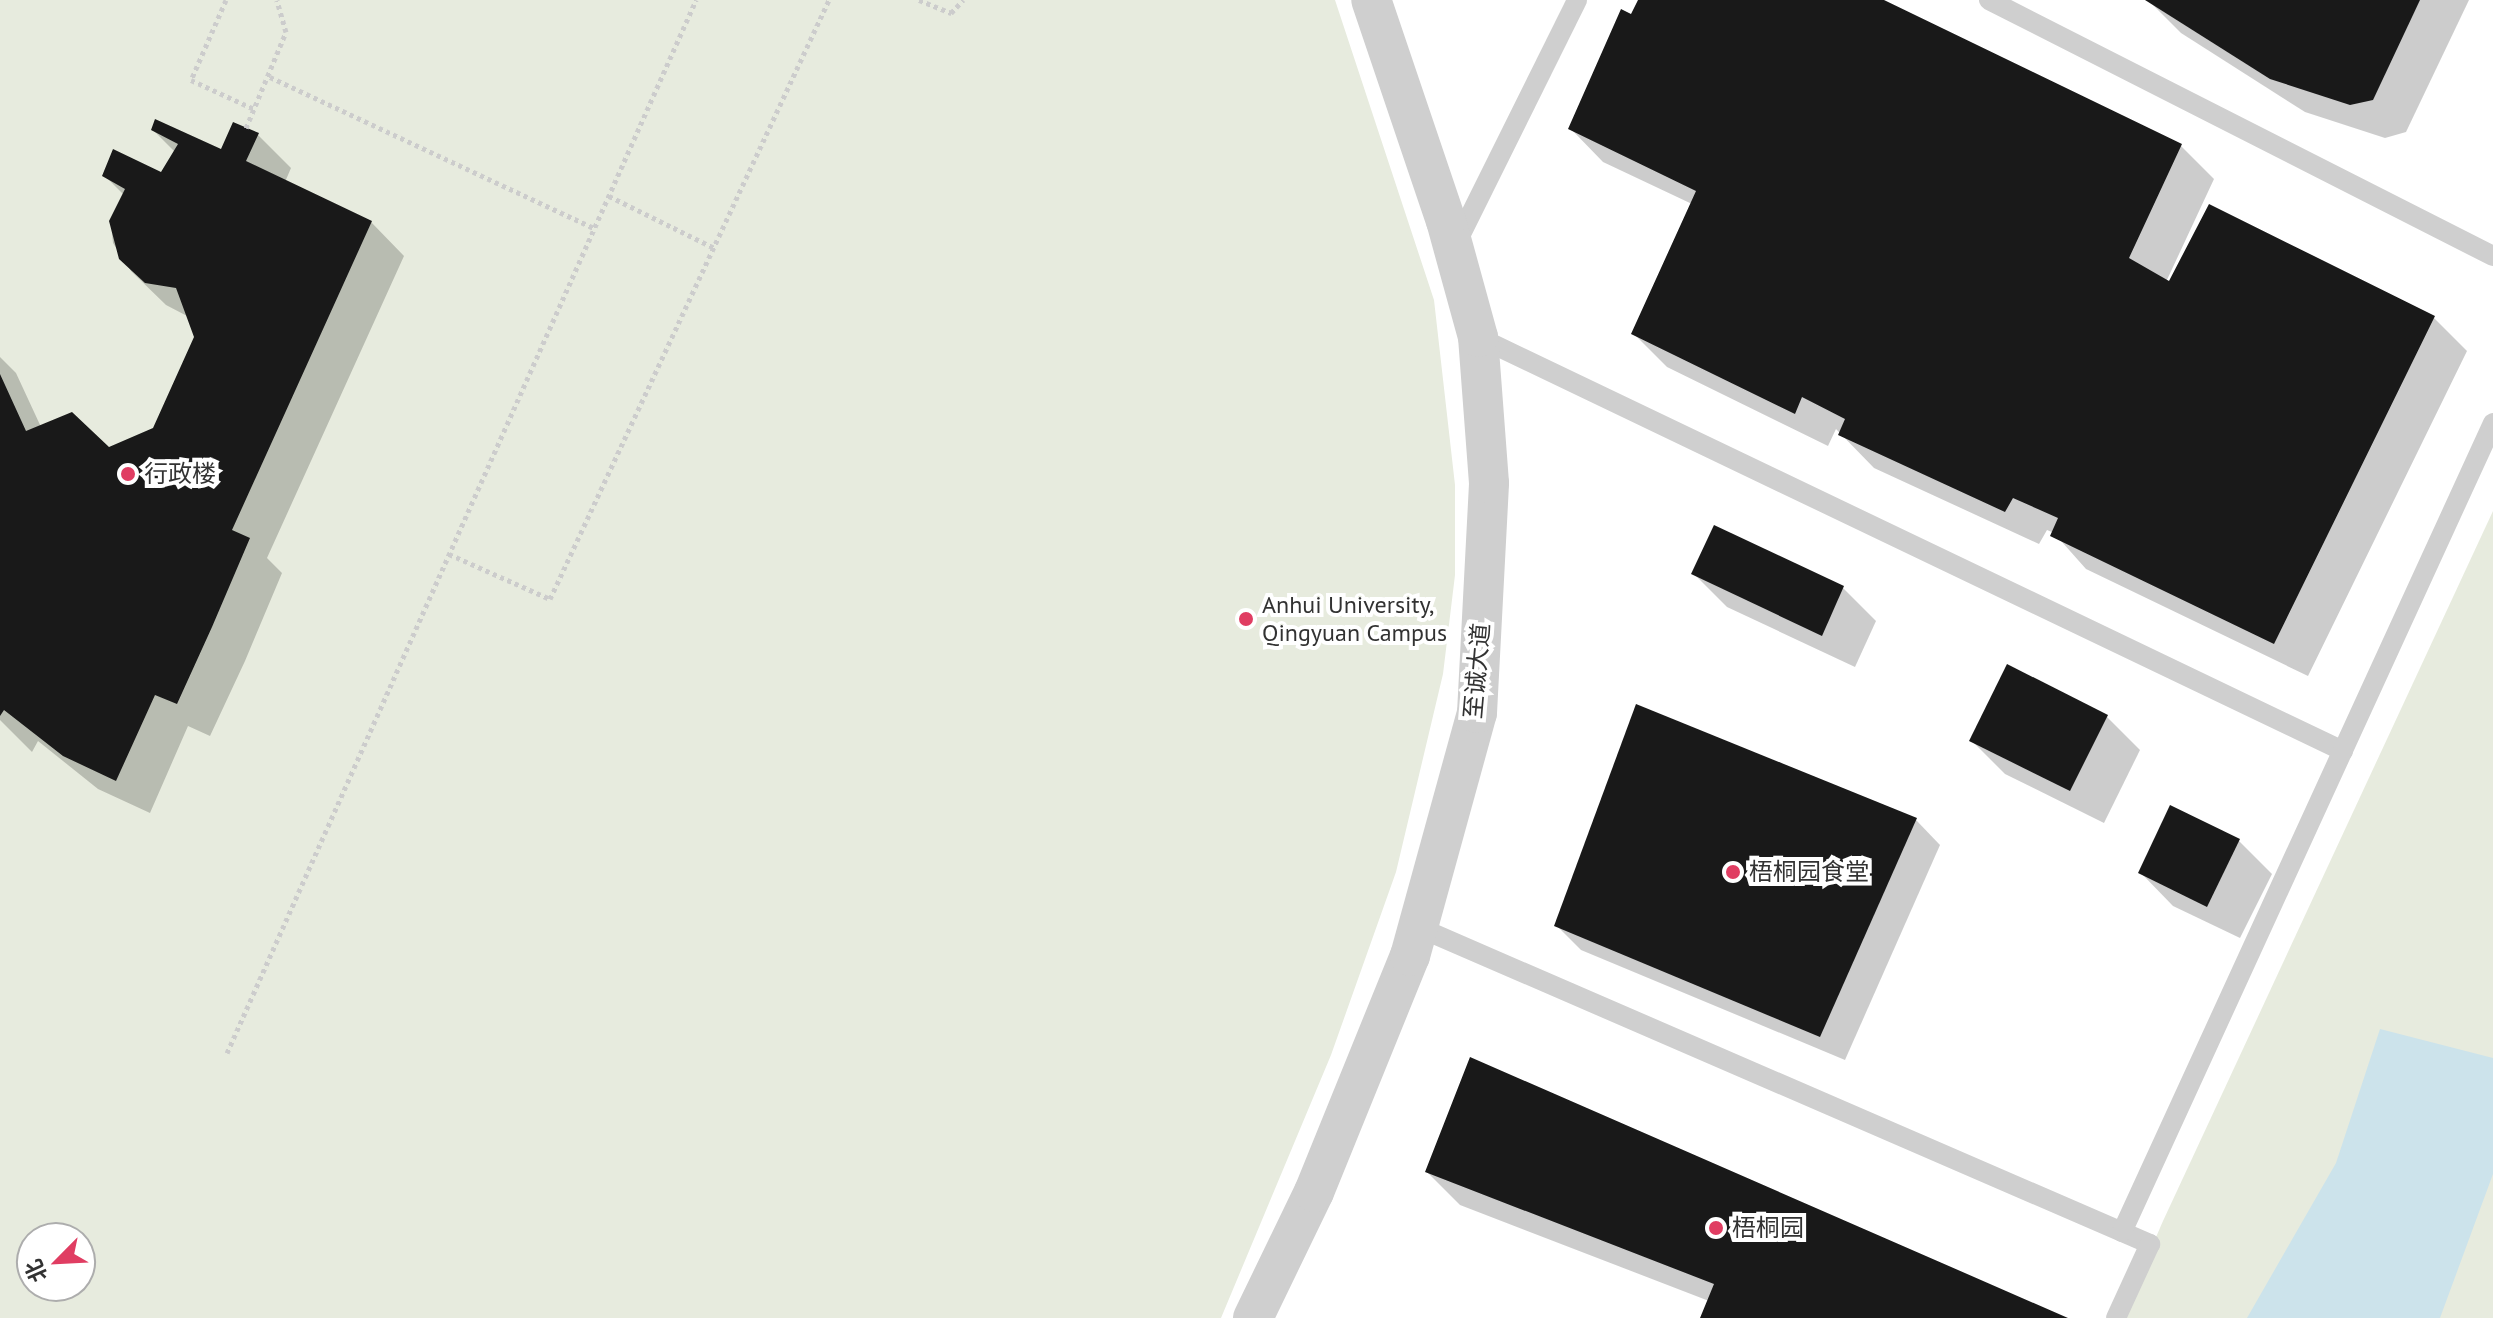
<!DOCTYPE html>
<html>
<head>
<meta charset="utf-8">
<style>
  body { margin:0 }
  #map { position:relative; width:2493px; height:1318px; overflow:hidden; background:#fff; font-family:"PT Sans","Noto Sans SC",sans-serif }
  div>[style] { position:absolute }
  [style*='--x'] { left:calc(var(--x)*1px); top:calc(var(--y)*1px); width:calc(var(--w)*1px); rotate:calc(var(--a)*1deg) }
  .green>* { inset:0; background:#e7ebde }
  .water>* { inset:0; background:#cce3eb }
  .shadow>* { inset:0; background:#0003 }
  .building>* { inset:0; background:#191919 }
  .path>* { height:5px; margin-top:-2.5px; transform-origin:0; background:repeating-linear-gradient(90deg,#ccc 0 4px,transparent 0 8px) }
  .lane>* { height:20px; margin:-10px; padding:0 10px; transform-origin:10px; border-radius:10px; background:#cfcfcf }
  .street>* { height:40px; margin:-20px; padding:0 20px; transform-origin:20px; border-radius:20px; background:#cfcfcf }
  .dots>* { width:22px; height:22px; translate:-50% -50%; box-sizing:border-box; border:4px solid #fff; border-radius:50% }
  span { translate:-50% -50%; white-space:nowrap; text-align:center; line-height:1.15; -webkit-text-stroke:8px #fff; paint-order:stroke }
  .poi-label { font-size:24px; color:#323232 }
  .left { translate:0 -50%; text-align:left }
  .street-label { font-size:24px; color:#323232 }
  .north { position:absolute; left:16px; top:1222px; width:80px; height:80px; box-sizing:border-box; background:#fff; border:2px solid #adadad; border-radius:50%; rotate:246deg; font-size:22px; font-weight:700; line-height:32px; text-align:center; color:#323232 }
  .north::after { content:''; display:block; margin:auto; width:28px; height:36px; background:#e03d62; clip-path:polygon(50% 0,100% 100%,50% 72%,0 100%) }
</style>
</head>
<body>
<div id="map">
  <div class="green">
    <div style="clip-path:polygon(evenodd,0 0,1335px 0,1434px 300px,1455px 485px,1455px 575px,1443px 674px,1396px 872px,1331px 1055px,1221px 1318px,0 1318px,0 0,32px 1238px,80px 1238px,80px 1286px,32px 1286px,32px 1238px)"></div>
    <div style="clip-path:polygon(2493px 511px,2493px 1318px,2121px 1318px,2163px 1221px)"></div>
  </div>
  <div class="water">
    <div style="clip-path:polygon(2380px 1029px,2493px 1058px,2493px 1174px,2440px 1318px,2247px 1318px,2336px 1163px)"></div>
  </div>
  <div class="shadow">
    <div style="clip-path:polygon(1640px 0,1879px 0,2181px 146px,2214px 179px,2166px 282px,2434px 318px,2467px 351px,2308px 676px,2086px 569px,2054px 533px,2047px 530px,2039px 544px,1874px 468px,1836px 429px,1828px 446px,1667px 367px,1634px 334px,1692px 204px,1603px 162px,1570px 128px)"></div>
    <div style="clip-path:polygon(2148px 0,2469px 0,2406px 132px,2385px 138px,2305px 112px,2181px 33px)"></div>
    <div style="clip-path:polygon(234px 125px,258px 135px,291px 168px,285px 182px,371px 222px,404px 256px,267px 558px,282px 573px,245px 661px,210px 736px,188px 726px,150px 813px,98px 789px,38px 741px,32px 752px,0 720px,0 357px,16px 373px,41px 427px,109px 450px,154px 430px,196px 337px,189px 317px,166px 305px,131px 271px,113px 243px,111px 225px,124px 195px,104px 175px,162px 175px,175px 152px,153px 130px,222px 151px)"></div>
    <div style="clip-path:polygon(1694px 574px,1843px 588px,1876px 621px,1855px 667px,1727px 607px)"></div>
    <div style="clip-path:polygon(2107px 717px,2140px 750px,2104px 823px,2005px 774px,1972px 741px)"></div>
    <div style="clip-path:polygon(1916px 820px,1940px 845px,1845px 1060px,1581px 950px,1556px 925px)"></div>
    <div style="clip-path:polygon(2238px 840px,2272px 874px,2240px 938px,2173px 906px,2140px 872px)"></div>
    <div style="clip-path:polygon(1427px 1172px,2063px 1318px,1702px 1318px,1709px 1301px,1460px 1205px)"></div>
  </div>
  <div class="building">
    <div style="clip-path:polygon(1638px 0,1884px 0,2182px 144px,2129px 258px,2169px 281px,2209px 204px,2435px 316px,2274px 644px,2050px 536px,2058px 518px,2013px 498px,2005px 512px,1838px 435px,1845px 419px,1802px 397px,1795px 414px,1631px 334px,1696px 191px,1568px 129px,1621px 9px,1631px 14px)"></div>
    <div style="clip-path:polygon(2145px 0,2420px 0,2373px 100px,2350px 105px,2270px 79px)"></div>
    <div style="clip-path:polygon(155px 119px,221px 149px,233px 122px,259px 133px,246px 161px,372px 221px,232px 530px,250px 538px,212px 627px,177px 704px,155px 695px,116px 781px,63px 756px,4px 710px,0 716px,0 374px,26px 431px,72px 412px,109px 447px,153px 428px,194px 337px,176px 288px,145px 283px,119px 259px,109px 221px,125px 189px,102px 176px,113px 149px,161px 172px,178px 144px,151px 130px)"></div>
    <div style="clip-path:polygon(1714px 525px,1844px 586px,1822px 636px,1691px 574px)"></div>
    <div style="clip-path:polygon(2007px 664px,2108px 715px,2070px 791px,1969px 741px)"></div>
    <div style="clip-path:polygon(1636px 704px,1917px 818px,1820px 1037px,1554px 926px)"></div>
    <div style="clip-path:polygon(2170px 805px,2240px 839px,2207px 907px,2138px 873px)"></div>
    <div style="clip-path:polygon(1470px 1057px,2068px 1318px,1700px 1318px,1714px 1284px,1425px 1172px)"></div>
  </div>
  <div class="path">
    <div style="--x:226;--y:0;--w:87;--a:113.6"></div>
    <div style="--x:191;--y:80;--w:69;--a:24.7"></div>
    <div style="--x:919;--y:0;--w:35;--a:22"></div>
    <div style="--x:951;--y:13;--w:18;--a:-47"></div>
    <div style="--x:270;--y:77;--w:357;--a:25"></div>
    <div style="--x:246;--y:128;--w:104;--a:-67.4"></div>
    <div style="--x:286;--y:32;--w:33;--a:-106"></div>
    <div style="--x:609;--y:196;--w:117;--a:26.3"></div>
    <div style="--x:449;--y:554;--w:111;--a:24"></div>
    <div style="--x:550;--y:599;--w:661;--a:-65.03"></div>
    <div style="--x:227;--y:1053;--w:1153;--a:-65.99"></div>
  </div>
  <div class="lane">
    <div style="--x:1989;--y:0;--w:565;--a:26.93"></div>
    <div style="--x:1456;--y:244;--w:272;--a:-63.6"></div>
    <div style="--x:1478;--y:337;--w:959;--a:25.58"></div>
    <div style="--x:1418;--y:927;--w:798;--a:23.42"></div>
    <div style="--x:2150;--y:1244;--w:81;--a:114.7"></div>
    <div style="--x:2122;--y:1232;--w:890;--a:-65.36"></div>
  </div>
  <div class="street">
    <div style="--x:1253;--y:1318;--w:140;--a:-64.2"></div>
    <div style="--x:1314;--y:1192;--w:255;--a:-67.9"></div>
    <div style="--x:1410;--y:956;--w:252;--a:-74.6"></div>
    <div style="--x:1477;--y:713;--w:230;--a:-87"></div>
    <div style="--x:1489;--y:483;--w:146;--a:-94.3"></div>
    <div style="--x:1478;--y:337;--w:120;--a:-105.4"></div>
    <div style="--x:1446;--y:221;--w:233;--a:-108.7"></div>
  </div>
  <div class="dots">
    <div style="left:128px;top:474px;background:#e03d62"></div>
    <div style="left:1246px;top:619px;background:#e03d62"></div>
    <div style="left:1733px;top:872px;background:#e03d62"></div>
    <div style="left:1716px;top:1228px;background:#e03d62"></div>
  </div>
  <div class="poi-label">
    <span class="left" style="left:144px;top:474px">行政楼</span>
    <span class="left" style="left:1262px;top:619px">Anhui University,<br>Qingyuan Campus</span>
    <span class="left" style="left:1749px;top:872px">梧桐园食堂</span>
    <span class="left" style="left:1732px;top:1228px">梧桐园</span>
  </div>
  <div class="street-label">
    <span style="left:1477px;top:671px;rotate:-85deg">至诚大道</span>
  </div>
  <div class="north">北</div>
</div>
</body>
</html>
